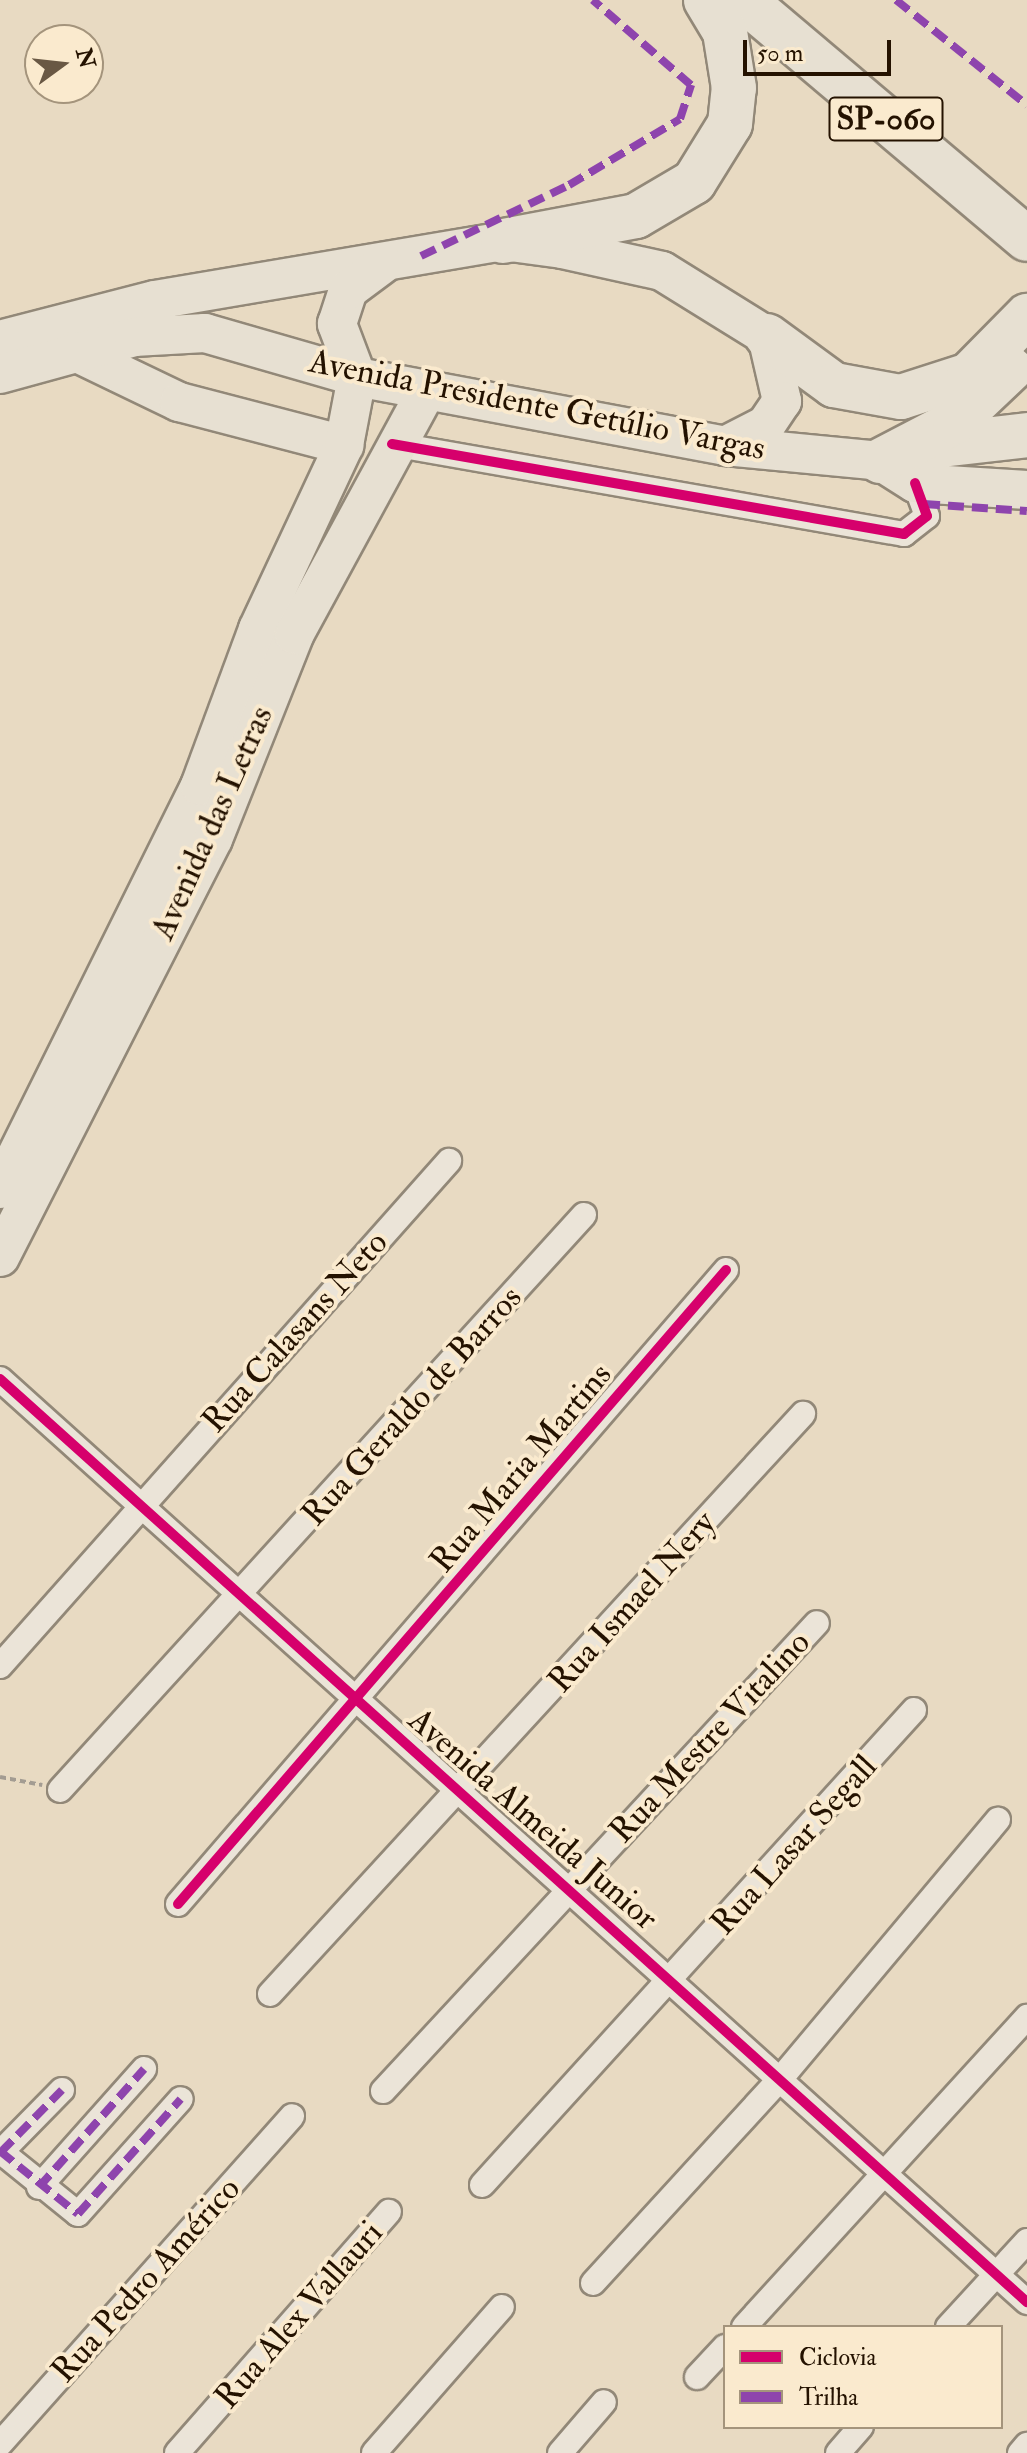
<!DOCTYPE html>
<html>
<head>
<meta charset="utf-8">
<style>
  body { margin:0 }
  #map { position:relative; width:1027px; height:2453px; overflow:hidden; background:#e8dac2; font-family:"IM FELL Double Pica",serif }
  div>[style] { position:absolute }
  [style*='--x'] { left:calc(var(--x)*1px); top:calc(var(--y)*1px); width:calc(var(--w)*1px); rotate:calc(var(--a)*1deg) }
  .path>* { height:4px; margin-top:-2px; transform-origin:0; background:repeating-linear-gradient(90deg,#a39c92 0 6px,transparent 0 10px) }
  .roads { filter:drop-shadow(2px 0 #928878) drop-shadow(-2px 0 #928878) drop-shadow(0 2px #928878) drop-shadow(0 -2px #928878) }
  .street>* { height:24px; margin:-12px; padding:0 12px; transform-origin:12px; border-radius:12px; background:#ebe4d8 }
  .primary>* { height:38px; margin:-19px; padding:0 19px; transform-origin:19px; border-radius:19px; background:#e7e0d2 }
  .highway>* { height:44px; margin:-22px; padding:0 22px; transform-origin:22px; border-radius:22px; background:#e7e0d2 }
  .quiet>* { height:8px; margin-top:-4px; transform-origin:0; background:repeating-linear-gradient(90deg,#8e44ad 0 16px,transparent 0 24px) }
  .cycleway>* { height:10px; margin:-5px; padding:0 5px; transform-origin:5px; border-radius:5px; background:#d6006c }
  span { translate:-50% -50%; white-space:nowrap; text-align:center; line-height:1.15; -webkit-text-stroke:8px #faeace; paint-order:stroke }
  .shield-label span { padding:2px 6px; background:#faeace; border:2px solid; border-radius:6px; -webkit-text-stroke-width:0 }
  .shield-label { font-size:32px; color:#241200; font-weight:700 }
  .street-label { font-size:34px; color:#241200 }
  .legend { position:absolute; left:723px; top:2325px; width:280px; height:104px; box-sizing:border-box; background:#faeace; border:2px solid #a4947c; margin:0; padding:10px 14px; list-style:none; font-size:24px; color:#241200 }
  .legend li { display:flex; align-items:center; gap:16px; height:40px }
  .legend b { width:40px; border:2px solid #a4947c }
  .north { position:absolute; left:24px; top:24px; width:80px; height:80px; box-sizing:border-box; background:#faeace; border:2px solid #a4947c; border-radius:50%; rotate:75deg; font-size:22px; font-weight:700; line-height:32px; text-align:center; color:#241200 }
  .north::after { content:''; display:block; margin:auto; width:28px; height:36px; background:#695844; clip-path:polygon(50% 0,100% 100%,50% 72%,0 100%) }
  .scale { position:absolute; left:743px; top:40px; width:148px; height:36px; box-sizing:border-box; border:4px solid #241200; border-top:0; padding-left:10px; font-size:24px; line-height:28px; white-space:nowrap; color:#241200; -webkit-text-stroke:6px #faeace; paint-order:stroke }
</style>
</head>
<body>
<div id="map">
  <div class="path">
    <div style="--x:0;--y:1777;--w:43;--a:10.8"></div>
  </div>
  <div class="roads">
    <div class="street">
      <div style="--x:392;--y:444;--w:520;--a:9.97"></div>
      <div style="--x:904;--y:534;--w:29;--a:-38"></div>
      <div style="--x:927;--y:516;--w:35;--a:-110"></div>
      <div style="--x:0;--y:1379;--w:1381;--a:41.95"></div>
      <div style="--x:0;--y:1666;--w:676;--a:-48.36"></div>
      <div style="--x:60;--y:1790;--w:778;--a:-47.66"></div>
      <div style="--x:178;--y:1904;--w:838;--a:-49.16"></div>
      <div style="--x:270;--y:1994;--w:788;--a:-47.42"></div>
      <div style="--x:383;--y:2091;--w:638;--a:-47.16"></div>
      <div style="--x:0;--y:2151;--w:100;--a:38.9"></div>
      <div style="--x:78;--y:2214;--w:154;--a:-48.2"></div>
      <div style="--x:1;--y:2152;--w:87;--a:-45.5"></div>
      <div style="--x:482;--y:2185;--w:642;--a:-47.71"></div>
      <div style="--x:39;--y:2187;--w:158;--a:-48.3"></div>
      <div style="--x:593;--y:2283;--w:280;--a:-47.5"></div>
      <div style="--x:782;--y:2077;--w:336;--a:-50"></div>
      <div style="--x:744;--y:2327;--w:420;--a:-47.6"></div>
      <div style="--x:948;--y:2327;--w:117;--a:-47.4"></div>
      <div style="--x:697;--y:2377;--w:41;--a:-47"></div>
      <div style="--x:0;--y:2444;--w:439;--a:-48.3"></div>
      <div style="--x:177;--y:2453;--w:321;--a:-48.7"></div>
      <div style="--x:374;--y:2453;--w:194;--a:-48.8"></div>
      <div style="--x:560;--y:2453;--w:67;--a:-49.2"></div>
      <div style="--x:838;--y:2453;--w:35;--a:-49"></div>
      <div style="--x:1020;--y:2453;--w:11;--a:-49"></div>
    </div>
    <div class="primary">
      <div style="--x:0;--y:340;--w:160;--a:-14.5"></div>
      <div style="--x:155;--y:300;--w:353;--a:-9.6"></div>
      <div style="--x:503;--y:241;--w:60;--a:7.7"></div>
      <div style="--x:562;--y:249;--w:102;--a:12.4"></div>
      <div style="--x:662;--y:271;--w:123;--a:31.8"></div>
      <div style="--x:767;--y:336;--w:67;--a:77"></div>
      <div style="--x:782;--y:401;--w:29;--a:124"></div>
      <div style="--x:766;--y:425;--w:46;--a:152.9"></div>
      <div style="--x:73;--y:351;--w:118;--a:25.7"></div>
      <div style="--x:179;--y:402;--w:171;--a:14.6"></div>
      <div style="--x:0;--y:374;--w:139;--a:-15.4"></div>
      <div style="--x:134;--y:337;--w:71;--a:-3.2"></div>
      <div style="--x:205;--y:333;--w:158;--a:16.1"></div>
      <div style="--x:357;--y:377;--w:374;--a:10.6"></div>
      <div style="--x:725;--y:446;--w:156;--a:5.5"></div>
      <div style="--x:880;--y:461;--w:41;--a:32.2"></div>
      <div style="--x:915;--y:483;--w:112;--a:3.6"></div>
      <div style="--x:357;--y:377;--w:57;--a:-110.7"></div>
      <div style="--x:337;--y:324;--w:36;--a:-72"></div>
      <div style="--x:348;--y:290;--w:44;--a:-36.6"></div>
      <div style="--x:0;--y:1189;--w:450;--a:-63.6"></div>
      <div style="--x:200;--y:786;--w:167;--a:-69.7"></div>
      <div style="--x:258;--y:629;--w:203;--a:-64.9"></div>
      <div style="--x:344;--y:445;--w:69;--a:-79.2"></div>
      <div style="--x:0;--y:1257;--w:469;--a:-63"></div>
      <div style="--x:213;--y:839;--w:219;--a:-68.3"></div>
      <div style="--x:294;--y:635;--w:279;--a:-61.5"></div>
    </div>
    <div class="highway">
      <div style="--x:744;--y:0;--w:370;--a:40.2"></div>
      <div style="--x:503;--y:241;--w:135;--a:-10.6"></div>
      <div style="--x:636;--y:216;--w:67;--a:-30.4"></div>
      <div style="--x:694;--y:182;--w:68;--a:-58.2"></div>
      <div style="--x:730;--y:124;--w:36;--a:-84"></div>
      <div style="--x:734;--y:88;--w:57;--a:-99.1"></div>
      <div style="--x:725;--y:32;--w:37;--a:-121"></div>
      <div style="--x:767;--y:336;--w:83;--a:36.2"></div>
      <div style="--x:834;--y:385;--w:68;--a:10.2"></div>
      <div style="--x:901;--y:397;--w:71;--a:-17.9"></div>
      <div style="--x:969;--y:375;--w:83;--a:-45.5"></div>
      <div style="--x:924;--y:447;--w:104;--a:-6.6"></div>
      <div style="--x:880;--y:461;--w:85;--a:-27.5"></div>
      <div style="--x:955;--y:422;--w:77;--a:-43.4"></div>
    </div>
  </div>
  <div class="quiet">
    <div style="--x:896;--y:0;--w:168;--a:38.7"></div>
    <div style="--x:421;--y:256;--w:164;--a:-25.6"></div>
    <div style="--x:569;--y:185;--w:129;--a:-30.7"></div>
    <div style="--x:680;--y:119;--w:36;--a:-72"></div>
    <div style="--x:691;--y:85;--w:130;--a:-139.1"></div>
    <div style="--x:924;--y:504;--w:103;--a:3.9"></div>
    <div style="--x:0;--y:2151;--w:100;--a:38.9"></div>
    <div style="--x:78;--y:2214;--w:154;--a:-48.2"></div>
    <div style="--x:1;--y:2152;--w:87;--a:-45.5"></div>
    <div style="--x:39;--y:2187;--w:158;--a:-48.3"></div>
  </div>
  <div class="cycleway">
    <div style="--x:392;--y:444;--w:520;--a:9.97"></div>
    <div style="--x:904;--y:534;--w:29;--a:-38"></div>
    <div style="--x:927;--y:516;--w:35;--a:-110"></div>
    <div style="--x:0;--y:1379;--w:1381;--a:41.95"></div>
    <div style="--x:178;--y:1904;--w:838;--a:-49.16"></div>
  </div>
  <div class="shield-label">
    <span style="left:886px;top:119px">SP-060</span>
  </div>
  <div class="street-label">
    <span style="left:537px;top:405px;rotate:11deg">Avenida Presidente Getúlio Vargas</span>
    <span style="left:212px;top:823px;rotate:-66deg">Avenida das Letras</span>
    <span style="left:295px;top:1332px;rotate:-48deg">Rua Calasans Neto</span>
    <span style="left:412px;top:1406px;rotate:-48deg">Rua Geraldo de Barros</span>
    <span style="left:521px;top:1468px;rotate:-50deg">Rua Maria Martins</span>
    <span style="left:632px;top:1602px;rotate:-48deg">Rua Ismael Nery</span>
    <span style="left:710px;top:1737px;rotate:-47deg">Rua Mestre Vitalino</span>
    <span style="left:533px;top:1819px;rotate:41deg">Avenida Almeida Junior</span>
    <span style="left:794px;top:1845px;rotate:-48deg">Rua Lasar Segall</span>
    <span style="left:146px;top:2280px;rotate:-48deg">Rua Pedro Américo</span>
    <span style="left:299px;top:2315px;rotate:-49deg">Rua Alex Vallauri</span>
  </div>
  <ul class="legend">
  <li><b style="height:10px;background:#d6006c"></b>Ciclovia</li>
  <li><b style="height:10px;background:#8e44ad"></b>Trilha</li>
  </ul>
  <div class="north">N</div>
  <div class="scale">50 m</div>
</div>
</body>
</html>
